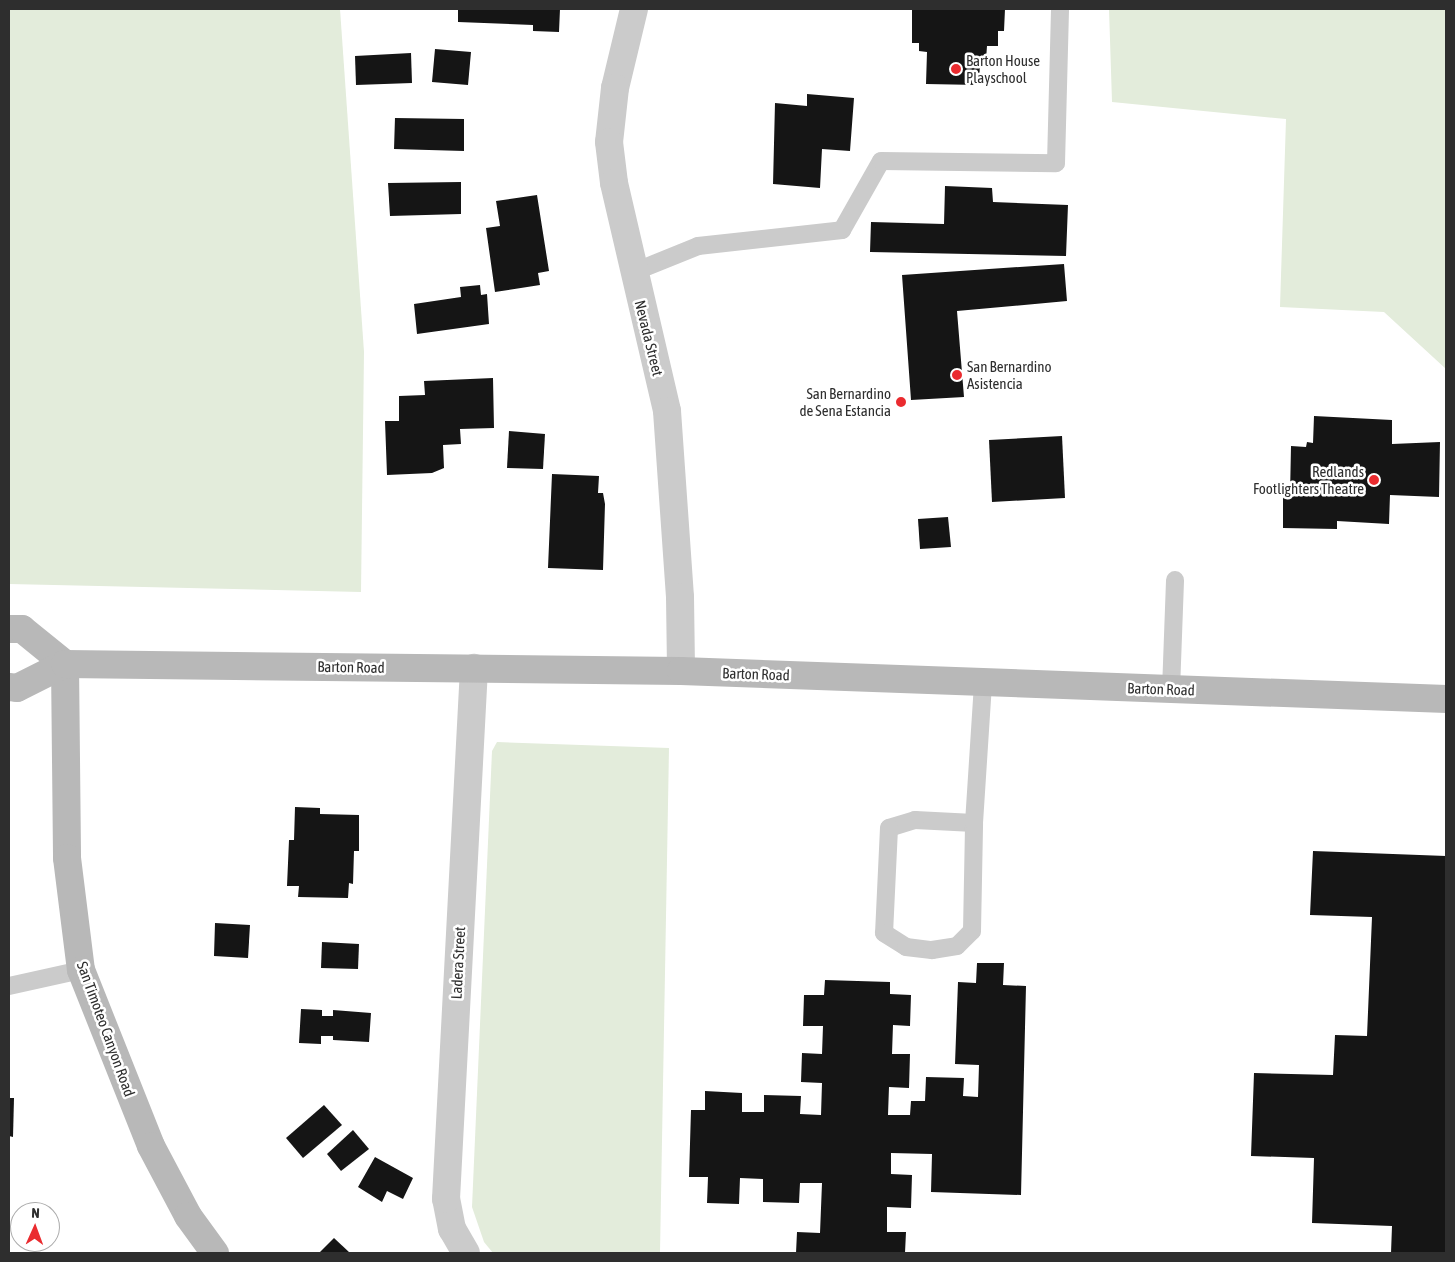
<!DOCTYPE html>
<html>
<head>
<meta charset="utf-8">
<style>
  body { margin:0 }
  #map { position:relative; width:1455px; height:1262px; overflow:hidden; background:#fff; font-family:"Asap Condensed",sans-serif }
  div>[style] { position:absolute }
  [style*='--x'] { left:calc(var(--x)*1px); top:calc(var(--y)*1px); width:calc(var(--w)*1px); rotate:calc(var(--a)*1deg) }
  .green>* { inset:0; background:#e3ecdb }
  .building>* { inset:0; background:#151515 }
  .lane>* { height:18px; margin:-9px; padding:0 9px; transform-origin:9px; border-radius:9px; background:#cbcbcb }
  .street>* { height:28px; margin:-14px; padding:0 14px; transform-origin:14px; border-radius:14px; background:#cbcbcb }
  .secondary>* { height:28px; margin:-14px; padding:0 14px; transform-origin:14px; border-radius:14px; background:#b8b8b8 }
  .dots>* { width:14px; height:14px; translate:-50% -50%; box-sizing:border-box; border:2px solid #fff; border-radius:50% }
  span { translate:-50% -50%; white-space:nowrap; text-align:center; line-height:1.15; -webkit-text-stroke:5px #fff; paint-order:stroke }
  .poi-label { font-size:15px; color:#2e2e2e }
  .left { translate:0 -50%; text-align:left }
  .right { translate:-100% -50%; text-align:right }
  .street-label { font-size:15px; color:#2e2e2e }
  .frame { position:absolute; inset:0; border:10px solid #2e2e2e; pointer-events:none }
  .north { position:absolute; left:10px; top:1202px; width:50px; height:50px; box-sizing:border-box; background:#fff; border:1px solid #ababab; border-radius:50%; rotate:2deg; font-size:14px; font-weight:700; line-height:20px; text-align:center; color:#2e2e2e }
  .north::after { content:''; display:block; margin:auto; width:18px; height:22px; background:#ea2b2f; clip-path:polygon(50% 0,100% 100%,50% 72%,0 100%) }
</style>
</head>
<body>
<div id="map">
  <div class="green">
    <div style="clip-path:polygon(9px 9px,340px 9px,364px 352px,361px 592px,9px 584px)"></div>
    <div style="clip-path:polygon(1109px 9px,1446px 9px,1446px 369px,1384px 312px,1280px 307px,1286px 119px,1112px 102px)"></div>
    <div style="clip-path:polygon(497px 742px,669px 748px,660px 1253px,493px 1253px,484px 1242px,472px 1207px,492px 751px)"></div>
  </div>
  <div class="building">
    <div style="clip-path:polygon(458px 9px,560px 9px,559px 32px,533px 31px,533px 25px,458px 22px)"></div>
    <div style="clip-path:polygon(912px 9px,1005px 9px,1004px 31px,998px 31px,998px 46px,987px 46px,986px 60px,980px 62px,979px 85px,926px 84px,927px 52px,919px 51px,919px 43px,912px 43px)"></div>
    <div style="clip-path:polygon(435px 49px,471px 52px,468px 85px,432px 82px)"></div>
    <div style="clip-path:polygon(411px 53px,412px 83px,356px 85px,355px 56px)"></div>
    <div style="clip-path:polygon(807px 94px,854px 98px,850px 151px,822px 149px,820px 188px,773px 184px,775px 103px,807px 106px)"></div>
    <div style="clip-path:polygon(395px 118px,464px 119px,464px 151px,394px 149px)"></div>
    <div style="clip-path:polygon(461px 182px,461px 214px,390px 216px,388px 183px)"></div>
    <div style="clip-path:polygon(945px 186px,992px 188px,993px 202px,1068px 205px,1066px 256px,870px 252px,871px 222px,944px 224px)"></div>
    <div style="clip-path:polygon(537px 195px,549px 271px,538px 273px,540px 285px,495px 292px,486px 228px,500px 226px,496px 201px)"></div>
    <div style="clip-path:polygon(1064px 264px,1067px 301px,957px 311px,964px 397px,911px 400px,902px 275px)"></div>
    <div style="clip-path:polygon(480px 285px,481px 295px,487px 294px,489px 324px,417px 334px,414px 304px,461px 297px,460px 287px)"></div>
    <div style="clip-path:polygon(493px 378px,494px 428px,460px 429px,461px 444px,443px 445px,444px 468px,432px 473px,387px 475px,385px 421px,399px 421px,399px 396px,425px 395px,424px 381px)"></div>
    <div style="clip-path:polygon(1314px 416px,1392px 420px,1392px 444px,1440px 442px,1439px 497px,1390px 495px,1389px 524px,1337px 521px,1337px 529px,1283px 528px,1283px 494px,1290px 495px,1291px 446px,1306px 447px,1307px 442px,1313px 443px)"></div>
    <div style="clip-path:polygon(509px 431px,545px 434px,543px 469px,507px 468px)"></div>
    <div style="clip-path:polygon(1062px 436px,1065px 498px,992px 502px,989px 440px)"></div>
    <div style="clip-path:polygon(552px 474px,599px 476px,598px 493px,603px 493px,605px 504px,603px 570px,548px 568px)"></div>
    <div style="clip-path:polygon(948px 517px,951px 547px,920px 549px,918px 519px)"></div>
    <div style="clip-path:polygon(295px 807px,320px 808px,320px 814px,359px 815px,359px 851px,354px 851px,353px 884px,349px 883px,348px 898px,298px 897px,299px 886px,287px 886px,289px 840px,294px 840px)"></div>
    <div style="clip-path:polygon(1313px 851px,1446px 856px,1446px 1253px,1391px 1253px,1392px 1226px,1312px 1223px,1314px 1158px,1251px 1156px,1254px 1073px,1333px 1075px,1335px 1035px,1367px 1036px,1372px 917px,1310px 915px)"></div>
    <div style="clip-path:polygon(215px 923px,250px 925px,248px 958px,214px 956px)"></div>
    <div style="clip-path:polygon(322px 942px,359px 944px,358px 969px,321px 968px)"></div>
    <div style="clip-path:polygon(977px 963px,1004px 963px,1003px 985px,1026px 986px,1021px 1195px,931px 1192px,932px 1154px,891px 1153px,891px 1174px,912px 1175px,911px 1208px,887px 1207px,887px 1232px,906px 1232px,905px 1253px,796px 1253px,797px 1232px,820px 1233px,822px 1183px,800px 1183px,799px 1203px,763px 1202px,763px 1179px,740px 1178px,739px 1204px,707px 1203px,708px 1177px,689px 1177px,691px 1110px,705px 1110px,705px 1091px,742px 1093px,742px 1112px,764px 1112px,764px 1095px,801px 1096px,800px 1114px,821px 1115px,822px 1083px,801px 1082px,802px 1053px,822px 1054px,823px 1026px,803px 1026px,804px 995px,824px 995px,825px 980px,890px 982px,890px 994px,911px 995px,910px 1026px,893px 1025px,892px 1054px,910px 1054px,909px 1088px,889px 1087px,888px 1115px,910px 1115px,911px 1101px,925px 1101px,926px 1077px,964px 1078px,963px 1096px,978px 1097px,979px 1065px,955px 1064px,958px 982px,976px 983px)"></div>
    <div style="clip-path:polygon(301px 1009px,322px 1010px,322px 1016px,333px 1016px,333px 1010px,371px 1013px,369px 1042px,333px 1040px,333px 1036px,321px 1036px,321px 1044px,299px 1043px)"></div>
    <div style="clip-path:polygon(9px 1098px,14px 1098px,13px 1137px,9px 1136px)"></div>
    <div style="clip-path:polygon(324px 1105px,342px 1125px,303px 1158px,286px 1138px)"></div>
    <div style="clip-path:polygon(353px 1130px,369px 1149px,341px 1171px,327px 1154px)"></div>
    <div style="clip-path:polygon(375px 1157px,413px 1178px,403px 1199px,387px 1191px,382px 1202px,358px 1187px)"></div>
    <div style="clip-path:polygon(334px 1238px,350px 1253px,319px 1253px)"></div>
  </div>
  <div class="lane">
    <div style="--x:634;--y:272;--w:69;--a:-22.1"></div>
    <div style="--x:698;--y:246;--w:145;--a:-6.3"></div>
    <div style="--x:842;--y:230;--w:79;--a:-60.5"></div>
    <div style="--x:881;--y:161;--w:175;--a:0.7"></div>
    <div style="--x:1056;--y:163;--w:154;--a:-88.5"></div>
    <div style="--x:1171;--y:690;--w:110;--a:-87.9"></div>
    <div style="--x:974;--y:823;--w:59;--a:-177.1"></div>
    <div style="--x:915;--y:820;--w:27;--a:163"></div>
    <div style="--x:889;--y:828;--w:105;--a:92.7"></div>
    <div style="--x:884;--y:933;--w:26;--a:32"></div>
    <div style="--x:906;--y:947;--w:26;--a:7"></div>
    <div style="--x:932;--y:950;--w:25;--a:-9"></div>
    <div style="--x:957;--y:946;--w:21;--a:-45"></div>
    <div style="--x:972;--y:931;--w:108;--a:-88.9"></div>
    <div style="--x:974;--y:823;--w:141;--a:-86.3"></div>
    <div style="--x:9;--y:986;--w:74;--a:-12.5"></div>
  </div>
  <div class="street">
    <div style="--x:634;--y:9;--w:81;--a:103.5"></div>
    <div style="--x:615;--y:88;--w:54;--a:96.3"></div>
    <div style="--x:609;--y:142;--w:41;--a:83"></div>
    <div style="--x:614;--y:183;--w:234;--a:76.9"></div>
    <div style="--x:667;--y:411;--w:186;--a:86"></div>
    <div style="--x:680;--y:597;--w:74;--a:89.2"></div>
    <div style="--x:466;--y:1253;--w:28;--a:-120"></div>
    <div style="--x:452;--y:1229;--w:31;--a:-101"></div>
    <div style="--x:446;--y:1199;--w:532;--a:-86.98"></div>
  </div>
  <div class="secondary">
    <div style="--x:9;--y:629;--w:13;--a:0"></div>
    <div style="--x:22;--y:629;--w:55;--a:39.1"></div>
    <div style="--x:65;--y:664;--w:194;--a:89.4"></div>
    <div style="--x:67;--y:858;--w:113;--a:82.9"></div>
    <div style="--x:81;--y:970;--w:189;--a:68.3"></div>
    <div style="--x:151;--y:1146;--w:79;--a:62.1"></div>
    <div style="--x:188;--y:1216;--w:46;--a:53.9"></div>
    <div style="--x:9;--y:687;--w:8;--a:7"></div>
    <div style="--x:17;--y:688;--w:54;--a:-26.6"></div>
    <div style="--x:65;--y:664;--w:616;--a:0.65"></div>
    <div style="--x:681;--y:671;--w:766;--a:2.1"></div>
  </div>
  <div class="dots">
    <div style="left:956px;top:69px;background:#ea2b2f"></div>
    <div style="left:957px;top:375px;background:#ea2b2f"></div>
    <div style="left:901px;top:402px;background:#ea2b2f"></div>
    <div style="left:1374px;top:480px;background:#ea2b2f"></div>
  </div>
  <div class="poi-label">
    <span class="left" style="left:966px;top:69px">Barton House<br>Playschool</span>
    <span class="left" style="left:967px;top:375px">San Bernardino<br>Asistencia</span>
    <span class="right" style="left:891px;top:402px">San Bernardino<br>de Sena Estancia</span>
    <span class="right" style="left:1364px;top:480px">Redlands<br>Footlighters Theatre</span>
  </div>
  <div class="street-label">
    <span style="left:649px;top:338px;rotate:76deg">Nevada Street</span>
    <span style="left:351px;top:667px;rotate:1deg">Barton Road</span>
    <span style="left:756px;top:674px;rotate:2deg">Barton Road</span>
    <span style="left:1161px;top:689px;rotate:2deg">Barton Road</span>
    <span style="left:458px;top:963px;rotate:-87deg">Ladera Street</span>
    <span style="left:106px;top:1029px;rotate:70deg">San Timoteo Canyon Road</span>
  </div>
  <div class="frame"></div>
  <div class="north">N</div>
</div>
</body>
</html>
